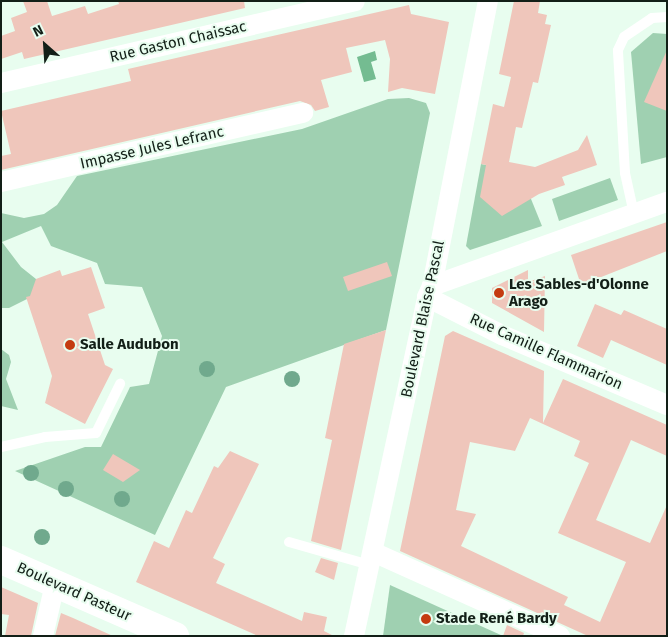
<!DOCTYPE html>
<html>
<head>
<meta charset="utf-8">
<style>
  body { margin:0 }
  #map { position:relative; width:668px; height:637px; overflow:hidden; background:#e8fdef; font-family:"Fira Sans",sans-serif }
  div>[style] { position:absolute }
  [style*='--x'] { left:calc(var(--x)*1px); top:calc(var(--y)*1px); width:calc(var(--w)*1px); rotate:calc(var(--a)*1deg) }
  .green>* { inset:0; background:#9fd0b1 }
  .water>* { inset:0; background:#74bc91 }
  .building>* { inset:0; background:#efc6bb }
  .lane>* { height:10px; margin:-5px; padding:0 5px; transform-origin:5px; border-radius:5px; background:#fff }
  .street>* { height:20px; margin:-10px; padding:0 10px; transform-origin:10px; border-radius:10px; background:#fff }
  .secondary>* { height:28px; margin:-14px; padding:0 14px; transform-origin:14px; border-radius:14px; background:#fff }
  .trees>* { width:16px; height:16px; margin:-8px; border-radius:50%; background:#70a98d }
  .dots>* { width:14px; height:14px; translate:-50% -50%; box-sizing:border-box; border:2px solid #e8fdef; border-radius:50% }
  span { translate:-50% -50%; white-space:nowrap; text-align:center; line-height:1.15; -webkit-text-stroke:4px #e8fdef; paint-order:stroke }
  .street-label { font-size:15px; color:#121f17 }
  .poi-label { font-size:15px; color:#121f17; font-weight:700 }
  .left { translate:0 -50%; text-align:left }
  .frame { position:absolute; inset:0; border:2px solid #121f17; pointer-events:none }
  .north { position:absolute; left:20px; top:20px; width:50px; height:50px; -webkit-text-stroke:4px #e8fdef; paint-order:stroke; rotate:334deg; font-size:14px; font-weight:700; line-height:20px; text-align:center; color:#121f17 }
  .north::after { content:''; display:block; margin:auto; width:18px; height:22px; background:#121f17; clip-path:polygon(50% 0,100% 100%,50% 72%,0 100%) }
</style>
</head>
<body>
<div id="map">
  <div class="green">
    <div style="clip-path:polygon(653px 33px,667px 34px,667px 157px,641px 164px,631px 52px)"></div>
    <div style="clip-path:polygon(409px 98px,426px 103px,430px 113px,386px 330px,226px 387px,155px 535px,15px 471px,85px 447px,101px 447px,130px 387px,149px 384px,162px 336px,142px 287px,105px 284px,97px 263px,51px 246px,41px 226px,2px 242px,21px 267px,36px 279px,37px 294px,9px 308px,1px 308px,1px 213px,24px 218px,44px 214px,57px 205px,77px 176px,302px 129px,388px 99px)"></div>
    <div style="clip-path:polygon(481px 164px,520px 172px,542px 226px,470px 250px,466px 246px)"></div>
    <div style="clip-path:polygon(610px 178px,618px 200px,559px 221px,552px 199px)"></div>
    <div style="clip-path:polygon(1px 349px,9px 355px,11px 362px,6px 379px,18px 410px,1px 406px)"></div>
    <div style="clip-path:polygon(390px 585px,503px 636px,383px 636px)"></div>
  </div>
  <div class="water">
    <div style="clip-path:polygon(375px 51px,377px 60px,371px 62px,376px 79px,364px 82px,357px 57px)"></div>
  </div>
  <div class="building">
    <div style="clip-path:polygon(23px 1px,47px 1px,52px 16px,85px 6px,88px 14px,119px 4px,118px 1px,244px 1px,245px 8px,24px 59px,22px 52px,1px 59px,1px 36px,15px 31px,11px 18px,27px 12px)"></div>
    <div style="clip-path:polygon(514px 1px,540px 1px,538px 13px,547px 15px,545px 24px,551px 25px,538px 83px,533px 82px,522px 128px,516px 127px,509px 162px,535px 167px,578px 150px,587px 135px,597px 165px,562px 177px,565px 185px,539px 194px,502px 216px,480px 197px,486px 165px,481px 164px,493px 104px,504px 107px,511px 77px,499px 74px)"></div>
    <div style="clip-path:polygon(409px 5px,411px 14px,449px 22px,435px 94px,402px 88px,388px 92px,390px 59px,385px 40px,346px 48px,352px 72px,321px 80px,329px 107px,315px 111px,311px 105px,300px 101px,1px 170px,1px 156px,11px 154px,1px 111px,131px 81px,128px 69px)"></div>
    <div style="clip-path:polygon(667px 50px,667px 111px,644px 102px)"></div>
    <div style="clip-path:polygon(667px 222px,667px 251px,581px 285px,571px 255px)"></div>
    <div style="clip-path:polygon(387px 262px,392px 276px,348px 291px,343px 277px)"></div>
    <div style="clip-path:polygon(91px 267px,105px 308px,88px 314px,105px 365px,113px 369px,85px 424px,45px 403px,52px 376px,26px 297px,30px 296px,36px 279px,60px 270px,62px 276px)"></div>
    <div style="clip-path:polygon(528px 270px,528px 282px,545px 276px,544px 332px,492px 303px,492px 288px)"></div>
    <div style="clip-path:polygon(595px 304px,621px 315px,624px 310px,667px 329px,667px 365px,611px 340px,603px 358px,577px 346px)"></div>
    <div style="clip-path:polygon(386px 330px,341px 550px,311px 541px,332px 440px,325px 438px,344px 344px)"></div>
    <div style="clip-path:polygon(evenodd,453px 331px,544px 371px,543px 423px,563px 379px,667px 425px,667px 456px,631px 440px,596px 520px,650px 543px,667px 505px,667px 636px,588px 636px,400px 551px,445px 336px,453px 331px,530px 418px,580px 441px,574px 456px,589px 463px,558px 533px,626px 562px,600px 622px,564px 605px,568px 597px,461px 546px,476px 514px,456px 510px,470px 442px,515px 451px,530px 418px)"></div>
    <div style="clip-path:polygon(230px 451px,259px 464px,213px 558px,225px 564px,216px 583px,302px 621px,304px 612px,327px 617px,324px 631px,334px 636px,258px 636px,136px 582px,154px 541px,169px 548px,186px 510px,192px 513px,214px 466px,218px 468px)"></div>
    <div style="clip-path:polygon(113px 454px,140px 470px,123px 482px,103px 470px)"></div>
    <div style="clip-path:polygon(321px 558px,338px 563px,334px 580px,315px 572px)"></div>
    <div style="clip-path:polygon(1px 587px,38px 603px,31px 636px,5px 636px,9px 615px,1px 614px)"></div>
    <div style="clip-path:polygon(61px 613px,73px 618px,113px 636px,55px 636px)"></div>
    <div style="clip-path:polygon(507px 625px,524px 633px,523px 636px,503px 636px)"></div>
  </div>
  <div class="lane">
    <div style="--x:634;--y:214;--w:42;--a:-102.4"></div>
    <div style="--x:625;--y:173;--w:123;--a:-93.3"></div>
    <div style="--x:618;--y:50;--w:14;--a:-65"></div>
    <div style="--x:624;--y:37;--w:34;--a:-34"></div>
    <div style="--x:652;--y:18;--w:15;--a:-4"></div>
    <div style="--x:1;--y:447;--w:45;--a:-12.8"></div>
    <div style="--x:45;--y:437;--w:51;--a:-4.5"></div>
    <div style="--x:96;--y:433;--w:55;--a:-63.9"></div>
    <div style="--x:289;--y:542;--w:84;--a:15.9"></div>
  </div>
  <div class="street">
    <div style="--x:1;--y:83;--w:363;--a:-13"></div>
    <div style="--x:1;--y:182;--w:310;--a:-12.9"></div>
    <div style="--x:432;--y:286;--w:250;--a:-19.7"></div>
    <div style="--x:427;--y:297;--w:84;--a:26.9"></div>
    <div style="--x:502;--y:335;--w:179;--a:23"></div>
    <div style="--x:373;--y:552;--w:205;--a:24.2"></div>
    <div style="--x:43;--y:636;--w:53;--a:-77"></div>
    <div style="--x:354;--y:636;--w:347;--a:-77.8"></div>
    <div style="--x:427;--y:297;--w:12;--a:-66"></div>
    <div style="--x:432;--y:286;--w:290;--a:-78.9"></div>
  </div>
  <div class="secondary">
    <div style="--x:1;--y:560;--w:190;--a:23.6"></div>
  </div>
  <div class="trees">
    <div style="left:207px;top:369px"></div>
    <div style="left:292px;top:379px"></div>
    <div style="left:31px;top:473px"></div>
    <div style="left:66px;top:489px"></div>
    <div style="left:122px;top:499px"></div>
    <div style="left:42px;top:537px"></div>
  </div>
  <div class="dots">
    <div style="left:499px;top:293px;background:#c43b10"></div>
    <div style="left:70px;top:345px;background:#c43b10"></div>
    <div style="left:426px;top:619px;background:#c43b10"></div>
  </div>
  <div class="street-label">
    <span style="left:178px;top:42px;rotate:-13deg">Rue Gaston Chaissac</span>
    <span style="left:152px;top:148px;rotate:-13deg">Impasse Jules Lefranc</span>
    <span style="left:423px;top:319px;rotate:-78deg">Boulevard Blaise Pascal</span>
    <span style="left:546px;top:352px;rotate:24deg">Rue Camille Flammarion</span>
    <span style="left:74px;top:592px;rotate:24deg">Boulevard Pasteur</span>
  </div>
  <div class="poi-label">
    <span class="left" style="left:509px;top:293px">Les Sables-d'Olonne<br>Arago</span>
    <span class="left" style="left:80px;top:345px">Salle Audubon</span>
    <span class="left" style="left:436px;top:619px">Stade René Bardy</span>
  </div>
  <div class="frame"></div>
  <div class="north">N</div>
</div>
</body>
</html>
